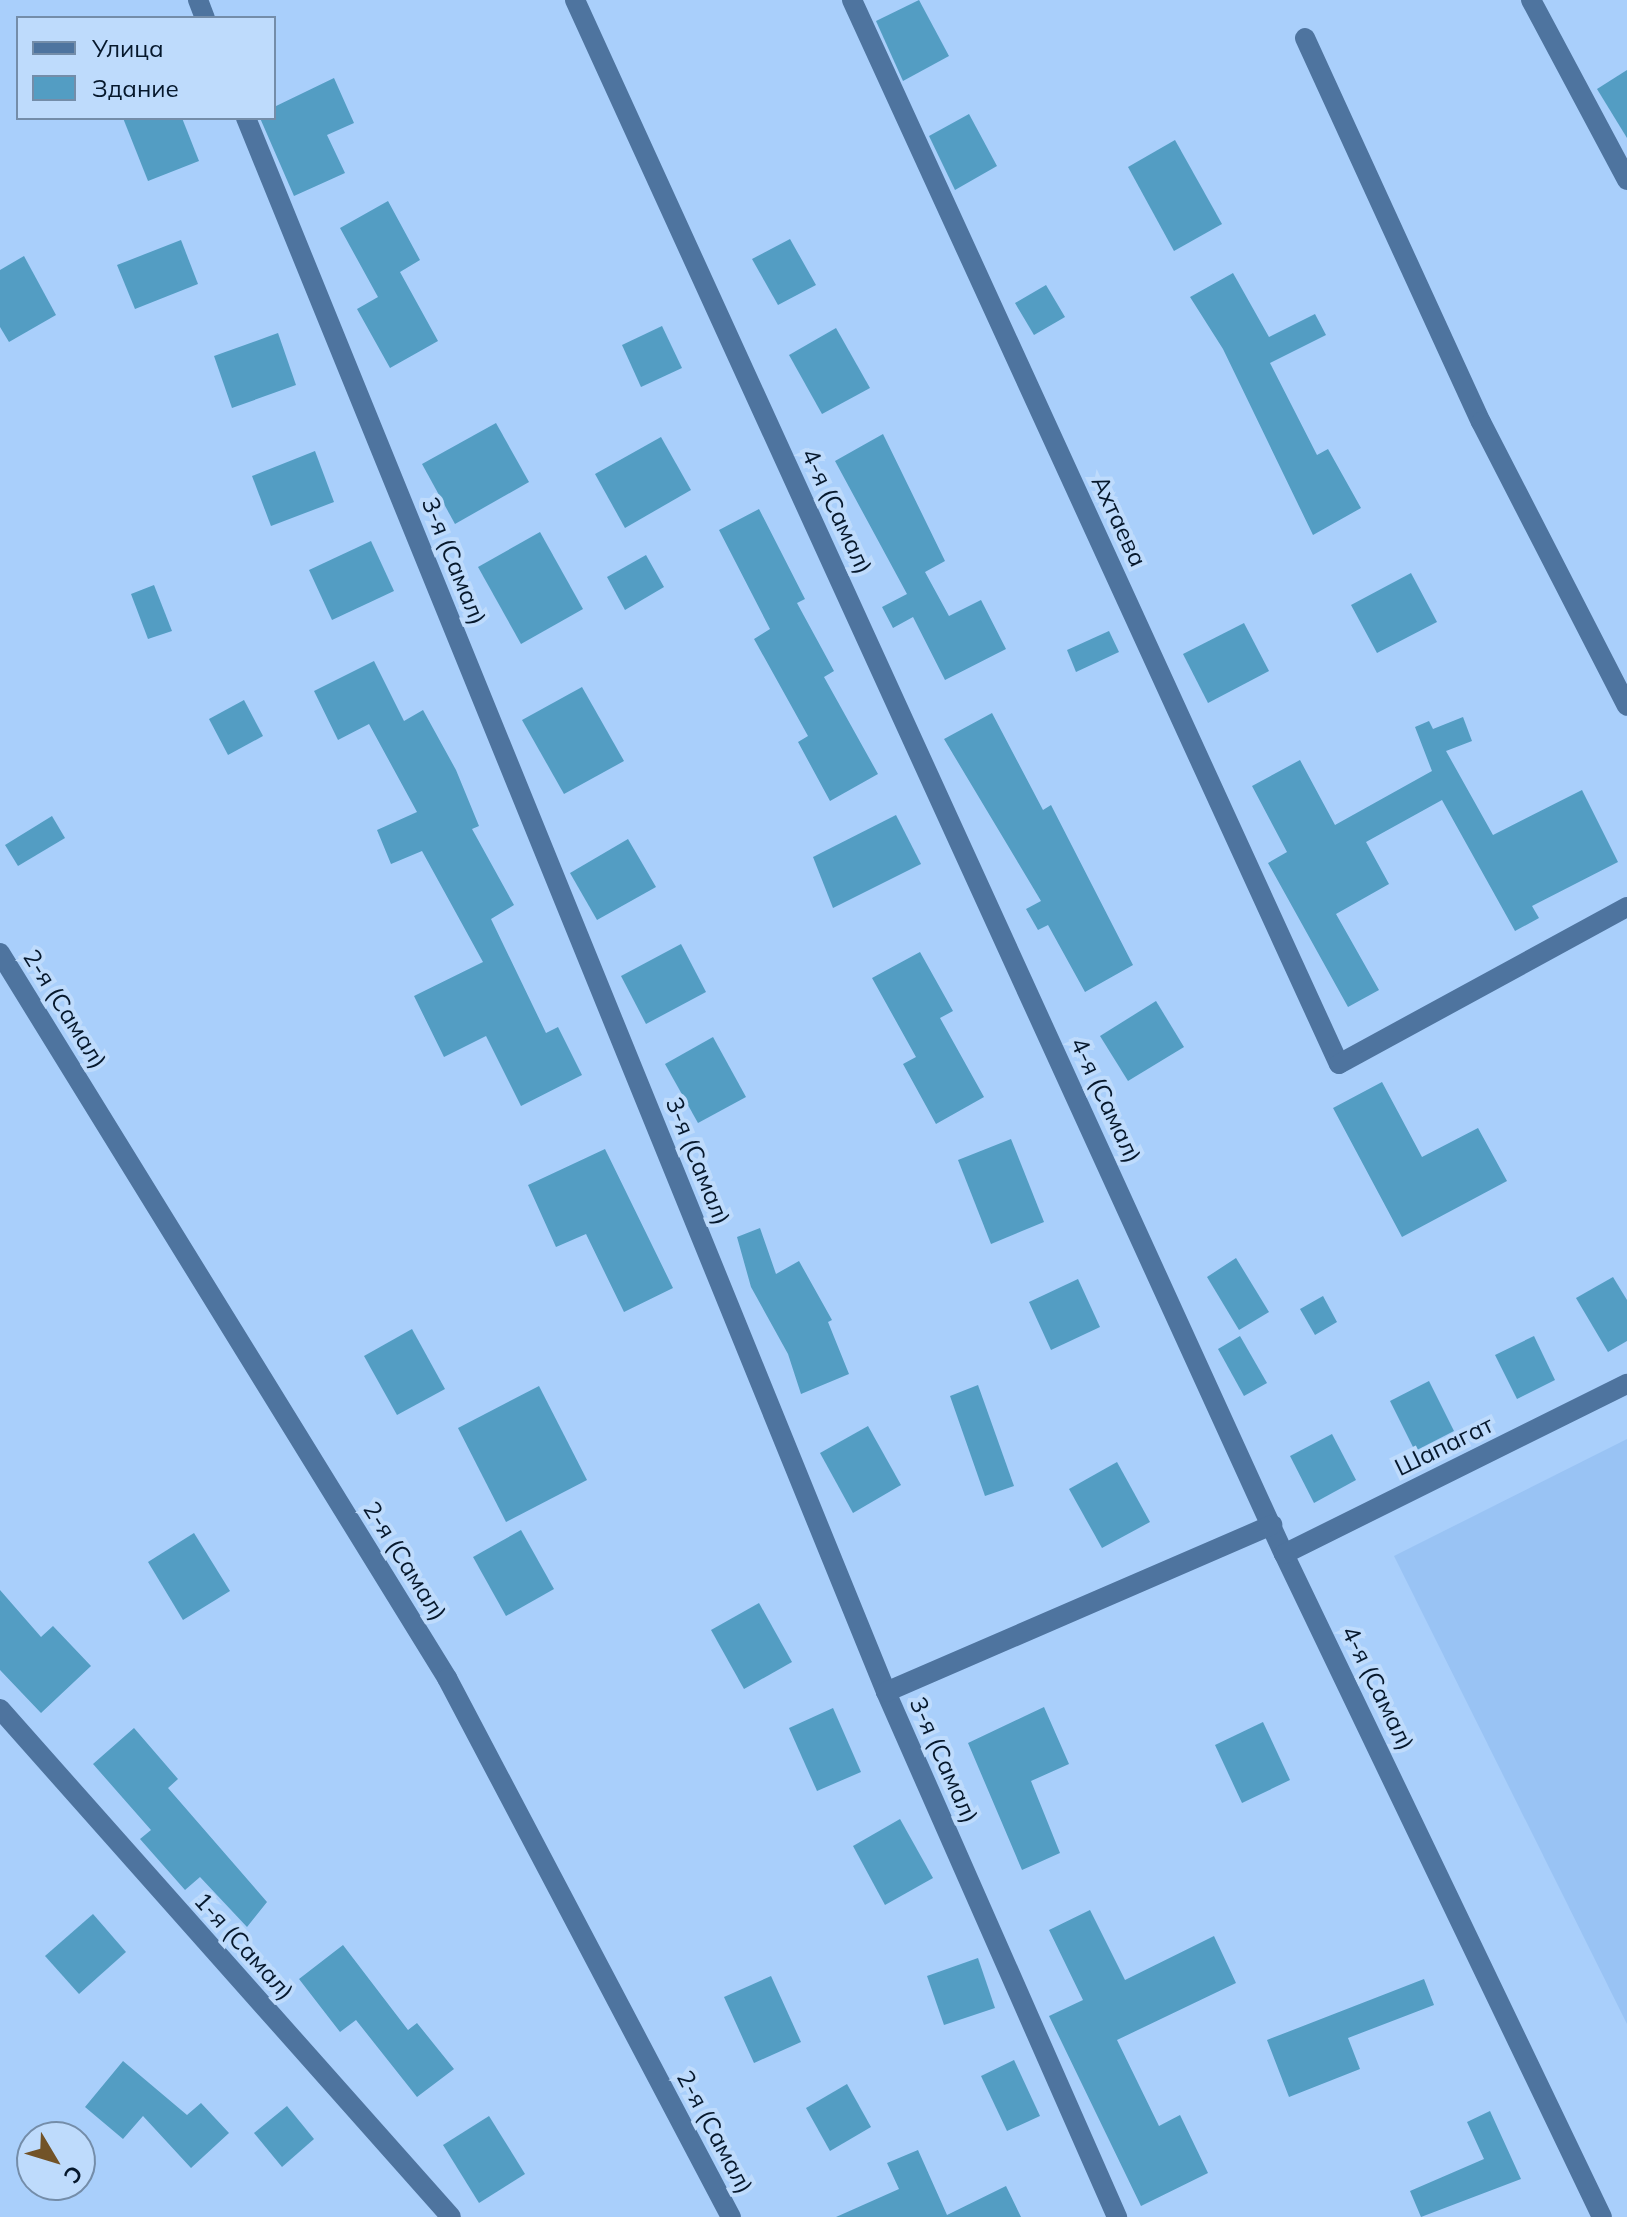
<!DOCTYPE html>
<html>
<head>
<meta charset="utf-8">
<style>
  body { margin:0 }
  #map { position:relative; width:1627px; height:2217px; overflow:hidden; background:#a9cffb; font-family:Mulish,sans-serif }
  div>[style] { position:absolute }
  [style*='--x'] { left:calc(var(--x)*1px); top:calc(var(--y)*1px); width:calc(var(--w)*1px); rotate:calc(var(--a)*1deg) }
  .built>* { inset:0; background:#99c3f4 }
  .building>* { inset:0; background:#539dc3 }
  .minor>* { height:20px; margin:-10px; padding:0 10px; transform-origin:10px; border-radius:10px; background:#4e749f }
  span { translate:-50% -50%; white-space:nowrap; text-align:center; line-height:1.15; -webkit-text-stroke:8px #bedbfc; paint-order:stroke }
  .street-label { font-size:24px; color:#06182c }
  .legend { position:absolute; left:16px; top:16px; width:260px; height:104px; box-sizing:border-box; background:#bedbfc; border:2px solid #748da9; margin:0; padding:10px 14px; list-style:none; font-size:24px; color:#06182c }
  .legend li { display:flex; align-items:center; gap:16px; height:40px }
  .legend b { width:40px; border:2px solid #748da9 }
  .north { position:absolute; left:16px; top:2121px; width:80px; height:80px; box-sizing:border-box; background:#bedbfc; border:2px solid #748da9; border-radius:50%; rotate:128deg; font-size:22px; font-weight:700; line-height:32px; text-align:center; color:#06182c }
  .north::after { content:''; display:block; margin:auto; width:28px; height:36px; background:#725328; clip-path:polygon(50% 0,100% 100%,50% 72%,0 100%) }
</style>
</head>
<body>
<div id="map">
  <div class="built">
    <div style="clip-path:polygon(1627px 1439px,1627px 2024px,1394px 1556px)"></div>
  </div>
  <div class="building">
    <div style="clip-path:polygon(919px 0,949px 56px,903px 81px,876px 21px)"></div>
    <div style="clip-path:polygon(1627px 70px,1627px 138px,1597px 89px)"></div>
    <div style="clip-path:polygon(334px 78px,354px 123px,327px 135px,345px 173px,294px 196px,260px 118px,274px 118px,274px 107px)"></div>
    <div style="clip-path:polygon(969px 114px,997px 166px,955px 190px,929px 136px)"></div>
    <div style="clip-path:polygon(123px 118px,182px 118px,199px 161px,148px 181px)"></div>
    <div style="clip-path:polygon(1175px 140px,1222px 224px,1174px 251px,1128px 167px)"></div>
    <div style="clip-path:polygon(388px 201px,420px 260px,400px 272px,438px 341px,390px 368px,357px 309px,378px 297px,340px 228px)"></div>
    <div style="clip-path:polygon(790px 239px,816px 285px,778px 305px,752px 259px)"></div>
    <div style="clip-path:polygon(181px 240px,198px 284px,135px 309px,117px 265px)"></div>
    <div style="clip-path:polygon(24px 256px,56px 315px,9px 342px,0 327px,0 270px)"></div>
    <div style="clip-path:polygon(1233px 273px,1269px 337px,1315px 314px,1326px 335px,1270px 363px,1317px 455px,1328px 449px,1361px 508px,1313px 535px,1223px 349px,1190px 297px)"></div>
    <div style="clip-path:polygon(1046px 285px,1065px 317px,1034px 335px,1015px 303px)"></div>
    <div style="clip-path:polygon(662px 326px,682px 368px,641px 387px,622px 345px)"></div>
    <div style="clip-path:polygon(836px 328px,870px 388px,822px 414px,789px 355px)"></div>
    <div style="clip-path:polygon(278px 333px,296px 385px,232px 408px,214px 356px)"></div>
    <div style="clip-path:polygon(496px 423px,529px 482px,455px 524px,422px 464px)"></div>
    <div style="clip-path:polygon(883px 434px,945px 561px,925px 572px,949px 616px,981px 600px,1006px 649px,945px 680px,913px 617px,893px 628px,882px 607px,907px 594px,835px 461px)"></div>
    <div style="clip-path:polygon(661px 437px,691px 490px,625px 528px,595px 474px)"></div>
    <div style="clip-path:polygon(315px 451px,334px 502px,271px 526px,252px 476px)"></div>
    <div style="clip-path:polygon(759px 509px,805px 599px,797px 603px,834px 671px,824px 677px,878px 774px,830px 801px,798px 742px,808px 736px,754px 639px,770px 629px,719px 530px)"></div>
    <div style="clip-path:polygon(540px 532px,583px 609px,521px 644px,478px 567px)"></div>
    <div style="clip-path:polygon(371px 541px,394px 591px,332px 620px,309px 570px)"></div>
    <div style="clip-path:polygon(646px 555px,664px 587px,625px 610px,607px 577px)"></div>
    <div style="clip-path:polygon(1411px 573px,1437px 622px,1377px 653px,1351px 605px)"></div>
    <div style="clip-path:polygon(154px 585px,172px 631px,148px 639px,131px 594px)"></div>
    <div style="clip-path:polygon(1244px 623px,1269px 671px,1208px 703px,1183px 654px)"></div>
    <div style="clip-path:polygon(1109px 631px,1119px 652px,1076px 672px,1067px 650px)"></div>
    <div style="clip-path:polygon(374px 661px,404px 721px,423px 710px,456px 770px,479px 826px,472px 829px,514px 905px,491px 919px,546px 1033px,558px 1027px,582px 1075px,521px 1106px,486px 1036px,444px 1057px,414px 996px,483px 962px,422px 851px,391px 864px,377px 830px,417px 812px,369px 724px,338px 740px,314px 691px)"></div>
    <div style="clip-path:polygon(582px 687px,624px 761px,564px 794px,522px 720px)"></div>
    <div style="clip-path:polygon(244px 700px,263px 736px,228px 755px,209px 719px)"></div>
    <div style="clip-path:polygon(992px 713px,1043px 810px,1051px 805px,1133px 965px,1085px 992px,1048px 925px,1038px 930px,1026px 909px,1041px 901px,944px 739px)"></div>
    <div style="clip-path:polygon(1463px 717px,1472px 741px,1446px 751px,1493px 835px,1582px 790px,1618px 862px,1532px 906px,1539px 918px,1515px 931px,1442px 800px,1366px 842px,1389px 884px,1336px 914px,1379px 990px,1348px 1007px,1268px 863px,1287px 852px,1252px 786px,1300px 760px,1335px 825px,1432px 771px,1415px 727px,1429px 721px,1433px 729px)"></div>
    <div style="clip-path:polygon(896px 815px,921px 864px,833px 908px,813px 857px)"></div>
    <div style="clip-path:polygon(52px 816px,65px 838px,18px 866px,5px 845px)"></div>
    <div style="clip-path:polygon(628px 839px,656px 887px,597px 920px,570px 873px)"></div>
    <div style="clip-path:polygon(681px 944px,706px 992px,646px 1024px,621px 976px)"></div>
    <div style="clip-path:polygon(920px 952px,953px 1011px,940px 1018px,984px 1097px,936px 1124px,903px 1064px,916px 1057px,872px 978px)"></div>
    <div style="clip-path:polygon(1156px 1001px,1184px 1047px,1128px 1081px,1100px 1036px)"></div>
    <div style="clip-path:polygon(713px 1037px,746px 1097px,698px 1123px,665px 1064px)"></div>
    <div style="clip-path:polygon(1382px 1082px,1422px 1157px,1478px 1128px,1507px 1181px,1402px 1237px,1333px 1108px)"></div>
    <div style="clip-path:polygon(1011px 1139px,1044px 1222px,991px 1244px,958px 1160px)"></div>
    <div style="clip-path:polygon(605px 1149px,673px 1288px,624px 1312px,586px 1234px,556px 1247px,528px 1185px)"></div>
    <div style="clip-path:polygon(760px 1228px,776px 1274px,799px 1261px,832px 1320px,828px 1322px,849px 1374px,801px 1394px,788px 1354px,751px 1287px,737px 1237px)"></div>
    <div style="clip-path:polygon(1236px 1258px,1269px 1312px,1239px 1330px,1207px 1277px)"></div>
    <div style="clip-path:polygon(1613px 1277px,1627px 1300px,1627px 1341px,1608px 1352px,1576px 1298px)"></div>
    <div style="clip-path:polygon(1078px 1279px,1100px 1327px,1051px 1350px,1029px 1302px)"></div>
    <div style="clip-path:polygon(1323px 1296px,1337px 1322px,1315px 1335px,1300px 1309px)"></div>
    <div style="clip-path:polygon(412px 1329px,445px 1389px,397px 1415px,364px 1356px)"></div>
    <div style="clip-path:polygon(1240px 1336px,1267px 1383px,1244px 1396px,1218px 1349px)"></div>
    <div style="clip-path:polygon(1534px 1336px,1555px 1380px,1517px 1399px,1495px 1355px)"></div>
    <div style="clip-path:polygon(1429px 1381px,1454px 1431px,1415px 1451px,1390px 1401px)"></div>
    <div style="clip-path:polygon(978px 1385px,1014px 1486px,985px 1496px,950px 1396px)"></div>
    <div style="clip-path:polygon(539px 1386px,587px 1480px,506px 1522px,458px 1428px)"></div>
    <div style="clip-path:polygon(868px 1426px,901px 1485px,853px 1513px,820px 1453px)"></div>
    <div style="clip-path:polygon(1332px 1434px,1356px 1480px,1314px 1503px,1290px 1456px)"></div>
    <div style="clip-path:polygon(1117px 1462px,1150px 1522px,1102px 1548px,1069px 1489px)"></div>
    <div style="clip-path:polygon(521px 1530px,554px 1589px,506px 1616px,473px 1557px)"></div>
    <div style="clip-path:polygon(194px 1533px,230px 1591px,183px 1620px,148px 1562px)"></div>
    <div style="clip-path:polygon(0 1590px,41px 1637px,53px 1626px,91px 1666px,41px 1713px,0 1670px)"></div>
    <div style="clip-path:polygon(759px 1603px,792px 1662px,744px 1689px,711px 1630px)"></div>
    <div style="clip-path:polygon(1044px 1707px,1069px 1764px,1031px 1781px,1060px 1853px,1022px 1870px,968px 1743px)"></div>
    <div style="clip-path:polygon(833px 1708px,861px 1772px,817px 1791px,789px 1728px)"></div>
    <div style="clip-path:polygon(1263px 1722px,1290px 1780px,1242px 1803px,1215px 1745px)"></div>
    <div style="clip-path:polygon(134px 1728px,178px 1779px,168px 1788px,267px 1902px,247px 1927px,200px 1877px,185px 1890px,140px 1839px,151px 1830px,93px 1764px)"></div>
    <div style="clip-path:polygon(900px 1819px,933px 1878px,885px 1905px,853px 1846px)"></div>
    <div style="clip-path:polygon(1090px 1910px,1125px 1980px,1214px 1936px,1236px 1983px,1117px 2040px,1159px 2126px,1180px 2115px,1208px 2173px,1141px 2206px,1049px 2016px,1083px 2000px,1049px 1930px)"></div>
    <div style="clip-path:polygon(93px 1914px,126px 1952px,79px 1994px,45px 1956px)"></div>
    <div style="clip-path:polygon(343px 1945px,408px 2030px,417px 2023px,454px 2069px,417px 2097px,356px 2020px,340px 2032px,299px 1979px)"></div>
    <div style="clip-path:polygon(978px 1958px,995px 2008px,944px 2025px,927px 1976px)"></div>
    <div style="clip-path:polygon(771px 1976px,801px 2042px,754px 2063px,724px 1997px)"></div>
    <div style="clip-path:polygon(1424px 1979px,1434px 2005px,1348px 2038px,1360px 2069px,1289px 2097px,1267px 2040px)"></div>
    <div style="clip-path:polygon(1014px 2060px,1040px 2116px,1007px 2131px,981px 2076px)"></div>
    <div style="clip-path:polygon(123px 2061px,187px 2115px,201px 2103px,229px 2133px,191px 2168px,143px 2116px,123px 2139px,85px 2107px)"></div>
    <div style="clip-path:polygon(847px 2084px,871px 2127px,830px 2151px,806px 2108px)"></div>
    <div style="clip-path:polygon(287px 2106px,314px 2139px,282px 2167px,254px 2133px)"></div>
    <div style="clip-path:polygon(1490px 2111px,1521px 2179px,1421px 2217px,1410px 2191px,1484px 2159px,1467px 2122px)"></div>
    <div style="clip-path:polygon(489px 2116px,525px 2174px,479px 2203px,443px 2145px)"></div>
    <div style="clip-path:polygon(918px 2150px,947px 2215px,1006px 2186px,1021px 2217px,836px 2217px,899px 2189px,887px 2163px)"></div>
  </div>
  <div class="minor">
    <div style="--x:198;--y:0;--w:19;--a:69"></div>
    <div style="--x:575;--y:0;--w:1708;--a:65.48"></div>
    <div style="--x:1284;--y:1554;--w:735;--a:64.38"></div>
    <div style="--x:852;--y:0;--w:1170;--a:65.41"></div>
    <div style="--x:1339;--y:1064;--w:328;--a:-28.6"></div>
    <div style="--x:1531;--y:0;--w:204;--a:61.9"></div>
    <div style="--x:1305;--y:38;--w:422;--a:65.4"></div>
    <div style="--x:1481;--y:422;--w:319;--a:62.8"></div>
    <div style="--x:246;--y:118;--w:1699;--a:67.87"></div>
    <div style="--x:886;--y:1692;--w:574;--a:66.25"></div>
    <div style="--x:0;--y:953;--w:852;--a:58.34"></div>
    <div style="--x:447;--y:1678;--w:609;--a:62.22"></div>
    <div style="--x:1284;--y:1554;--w:383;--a:-26.4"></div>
    <div style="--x:886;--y:1692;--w:421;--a:-23.4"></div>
    <div style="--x:0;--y:1709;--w:679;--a:48.4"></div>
  </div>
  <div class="street-label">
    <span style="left:837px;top:511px;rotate:65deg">4-я (Самал)</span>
    <span style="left:1119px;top:521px;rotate:65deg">Ахтаева</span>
    <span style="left:454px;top:561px;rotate:68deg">3-я (Самал)</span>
    <span style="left:65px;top:1009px;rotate:58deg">2-я (Самал)</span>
    <span style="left:1106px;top:1100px;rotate:65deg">4-я (Самал)</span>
    <span style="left:698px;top:1161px;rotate:68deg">3-я (Самал)</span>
    <span style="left:1444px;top:1446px;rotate:-26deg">Шапагат</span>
    <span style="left:405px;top:1561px;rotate:58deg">2-я (Самал)</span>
    <span style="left:1378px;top:1688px;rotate:64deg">4-я (Самал)</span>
    <span style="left:944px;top:1760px;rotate:66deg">3-я (Самал)</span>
    <span style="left:244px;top:1946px;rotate:48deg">1-я (Самал)</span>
    <span style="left:715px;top:2132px;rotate:62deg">2-я (Самал)</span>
  </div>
  <ul class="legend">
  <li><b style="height:10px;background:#4e749f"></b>Улица</li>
  <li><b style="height:22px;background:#539dc3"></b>Здание</li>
  </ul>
  <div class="north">С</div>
</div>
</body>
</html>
